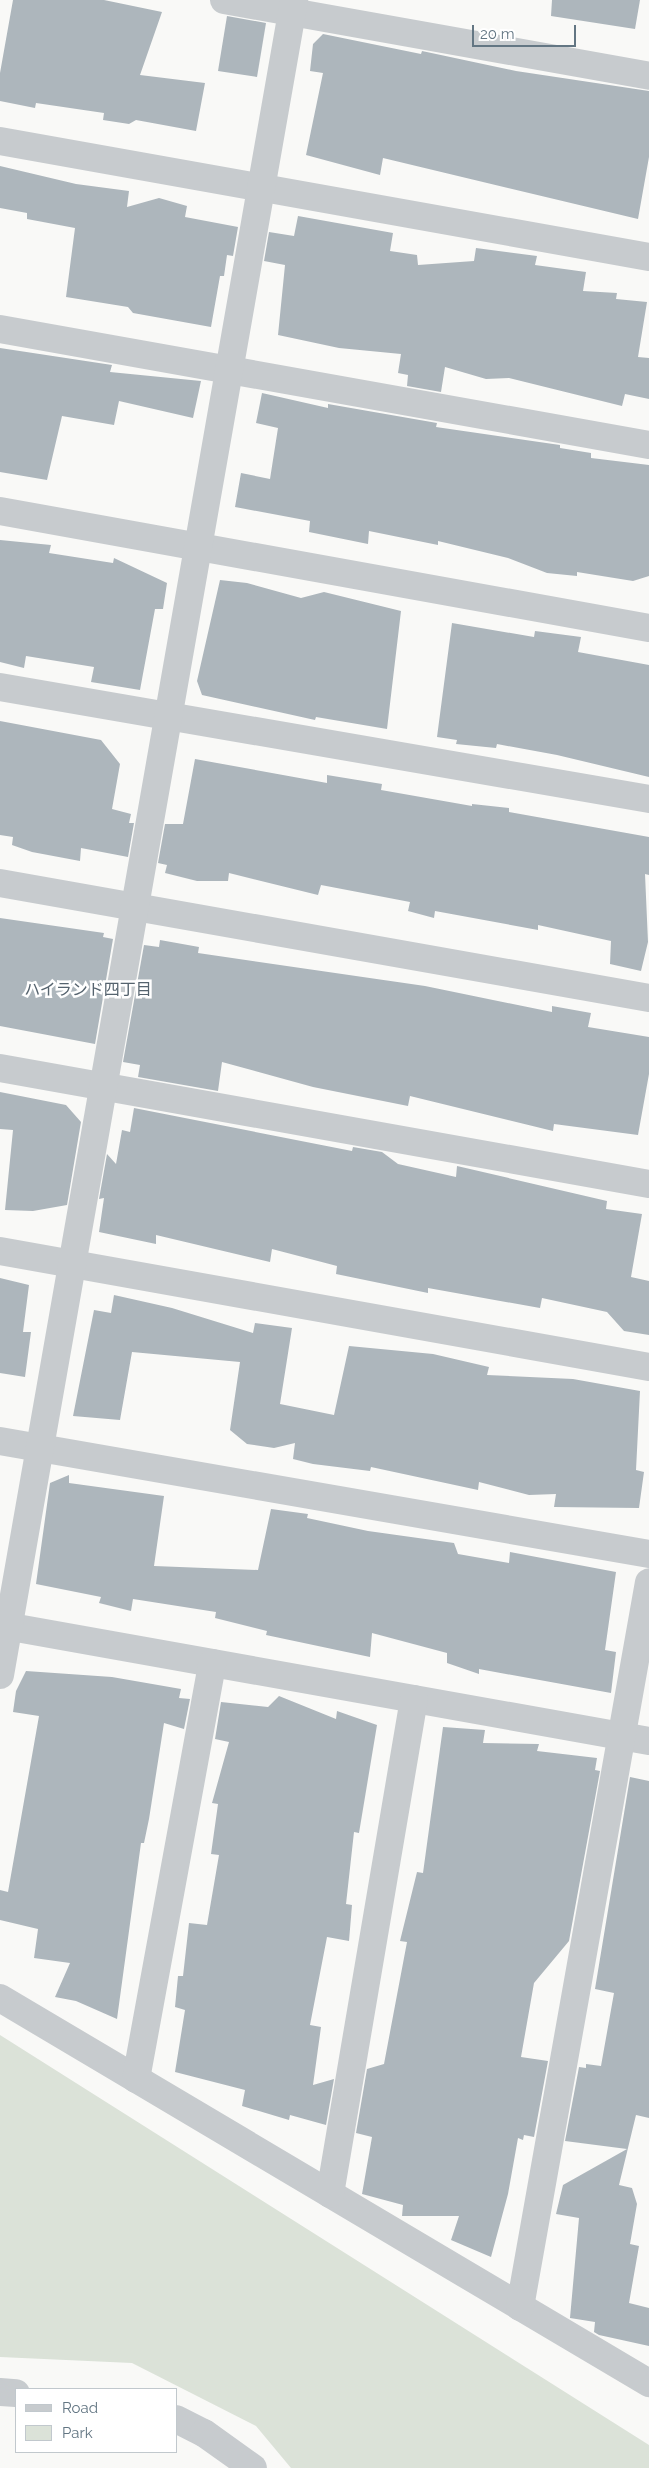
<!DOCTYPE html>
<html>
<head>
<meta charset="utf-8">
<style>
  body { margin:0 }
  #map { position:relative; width:649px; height:2468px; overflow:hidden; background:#f9f9f7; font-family:Raleway,"Noto Sans JP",sans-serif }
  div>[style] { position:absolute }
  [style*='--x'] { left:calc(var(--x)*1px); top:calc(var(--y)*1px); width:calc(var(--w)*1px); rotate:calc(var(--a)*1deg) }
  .green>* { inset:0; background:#dbe2d8 }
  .building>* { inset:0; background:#adb6bc }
  .minor>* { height:28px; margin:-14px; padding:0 14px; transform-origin:14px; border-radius:14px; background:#c7cbce }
  .tertiary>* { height:28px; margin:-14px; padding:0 14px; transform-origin:14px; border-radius:14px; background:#c7cbce }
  span { translate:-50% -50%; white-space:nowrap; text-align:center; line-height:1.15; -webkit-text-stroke:5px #fff; paint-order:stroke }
  .neighbourhood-label { font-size:16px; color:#55636e }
  .legend { position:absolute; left:15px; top:2388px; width:162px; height:65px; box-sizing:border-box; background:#fff; border:1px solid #c1c8cd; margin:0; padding:6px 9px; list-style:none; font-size:15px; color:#637683 }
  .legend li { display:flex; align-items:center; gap:10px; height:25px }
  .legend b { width:25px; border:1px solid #c1c8cd }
  .scale { position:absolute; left:472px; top:25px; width:104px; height:22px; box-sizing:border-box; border:2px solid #637683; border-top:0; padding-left:6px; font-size:15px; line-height:18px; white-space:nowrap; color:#637683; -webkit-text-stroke:4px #fff; paint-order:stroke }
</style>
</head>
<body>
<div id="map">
  <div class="green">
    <div style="clip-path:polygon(0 2035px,649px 2445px,649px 2468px,291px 2468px,256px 2426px,132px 2363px,0 2357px)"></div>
  </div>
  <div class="building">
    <div style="clip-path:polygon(13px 0,104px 0,162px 12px,140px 75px,205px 83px,196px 131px,136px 120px,129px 124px,103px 120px,104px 113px,36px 103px,35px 108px,0 101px,0 73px)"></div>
    <div style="clip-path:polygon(552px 0,640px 0,635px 29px,551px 16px)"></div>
    <div style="clip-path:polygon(227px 16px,266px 23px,257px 77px,218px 71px)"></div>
    <div style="clip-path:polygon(323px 34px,421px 54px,422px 51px,516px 71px,649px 91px,649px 157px,638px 219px,383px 158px,380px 175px,306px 155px,323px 73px,310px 71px,313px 44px)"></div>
    <div style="clip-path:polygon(0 166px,76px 184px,129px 191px,127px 207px,159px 198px,187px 206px,185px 217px,238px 227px,233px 256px,227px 255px,224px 276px,220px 276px,211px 327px,133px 313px,128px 307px,66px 297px,75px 228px,27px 219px,27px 213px,0 208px)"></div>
    <div style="clip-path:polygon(298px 216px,393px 233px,390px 251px,417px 255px,418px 265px,474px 261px,476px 248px,537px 256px,535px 265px,586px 272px,583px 291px,617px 293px,616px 299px,647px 302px,638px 357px,649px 358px,649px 399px,625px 394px,622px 406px,509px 378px,486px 379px,445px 367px,441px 392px,407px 386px,408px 375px,398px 373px,401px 354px,339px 348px,278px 335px,285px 265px,264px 261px,269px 232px,294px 236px)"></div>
    <div style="clip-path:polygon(0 348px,112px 365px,110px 372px,201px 381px,193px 418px,119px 401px,114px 425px,62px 416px,47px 480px,0 472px)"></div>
    <div style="clip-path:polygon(262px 393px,328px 408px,328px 404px,437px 423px,436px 427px,560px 445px,560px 448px,591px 453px,591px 458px,649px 465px,649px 576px,633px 581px,577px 572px,577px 576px,547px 573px,508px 558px,438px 541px,438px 545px,369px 531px,368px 544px,309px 532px,310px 521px,235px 507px,241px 473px,270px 479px,278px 428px,256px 423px)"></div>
    <div style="clip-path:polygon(0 540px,51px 545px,49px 553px,113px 563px,114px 558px,167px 583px,163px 609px,155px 609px,140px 690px,91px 682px,94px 667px,26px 656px,24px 668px,0 662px)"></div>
    <div style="clip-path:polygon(220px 580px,247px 583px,301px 598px,324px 592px,401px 611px,387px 729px,316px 717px,315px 720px,202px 695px,197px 681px)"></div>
    <div style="clip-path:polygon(452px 623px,534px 637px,535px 631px,581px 637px,578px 652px,649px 665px,649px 777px,557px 755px,497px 744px,496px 748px,456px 744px,457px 740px,437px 737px)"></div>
    <div style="clip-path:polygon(0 721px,101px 740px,120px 764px,112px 809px,131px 814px,129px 823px,134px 823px,128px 857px,81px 848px,80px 861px,32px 852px,12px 845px,13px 837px,0 835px)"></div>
    <div style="clip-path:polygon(195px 759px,327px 783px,327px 775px,382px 784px,381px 790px,472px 806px,472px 804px,509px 808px,509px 812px,649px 837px,649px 875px,645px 874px,648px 942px,641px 971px,610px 964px,611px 941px,538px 925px,538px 930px,435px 911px,434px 918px,408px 911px,410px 902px,321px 885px,318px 895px,229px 873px,228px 881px,197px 881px,165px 873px,167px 865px,158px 863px,165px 824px,183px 824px)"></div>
    <div style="clip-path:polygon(0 918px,104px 933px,103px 937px,113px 939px,95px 1044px,0 1026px)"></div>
    <div style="clip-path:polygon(160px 940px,199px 947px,198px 953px,425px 986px,552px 1012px,552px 1006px,591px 1013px,588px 1027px,649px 1037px,649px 1074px,638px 1135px,554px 1124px,553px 1131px,410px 1096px,408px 1106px,313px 1087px,222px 1062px,218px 1091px,138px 1077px,140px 1065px,123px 1062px,144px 945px,159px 947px)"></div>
    <div style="clip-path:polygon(0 1092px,66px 1105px,81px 1122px,67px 1205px,33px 1211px,5px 1210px,13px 1130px,0 1129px)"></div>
    <div style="clip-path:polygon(134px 1108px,352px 1151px,353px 1147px,382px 1152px,398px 1164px,456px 1177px,457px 1166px,607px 1201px,606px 1209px,642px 1214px,631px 1277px,649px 1281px,649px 1335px,624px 1331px,607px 1312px,542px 1298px,540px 1308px,428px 1288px,428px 1293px,336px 1274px,337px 1266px,272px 1249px,270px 1262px,156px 1235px,156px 1244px,99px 1232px,104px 1198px,99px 1199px,107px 1154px,116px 1164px,122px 1130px,130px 1132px)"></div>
    <div style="clip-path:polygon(0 1278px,29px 1285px,23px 1332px,31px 1332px,25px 1377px,0 1373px)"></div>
    <div style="clip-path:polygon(114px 1295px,172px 1308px,253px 1333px,255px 1323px,292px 1328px,280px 1404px,334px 1415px,349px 1346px,433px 1354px,489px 1367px,487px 1375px,573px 1379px,640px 1391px,636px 1470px,644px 1472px,639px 1508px,554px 1507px,556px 1494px,529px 1495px,479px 1482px,478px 1490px,371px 1467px,370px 1471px,313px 1464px,293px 1459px,295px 1443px,274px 1448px,247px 1444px,230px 1430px,240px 1362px,132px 1352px,120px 1420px,73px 1416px,94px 1310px,111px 1313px)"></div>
    <div style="clip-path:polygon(69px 1475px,69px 1483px,164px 1496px,154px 1566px,258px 1570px,271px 1509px,308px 1514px,307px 1518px,368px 1531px,454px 1543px,458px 1554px,509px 1563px,510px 1552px,616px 1572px,605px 1650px,616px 1652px,611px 1693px,479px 1669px,479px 1674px,447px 1663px,447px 1653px,372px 1633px,370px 1657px,266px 1635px,267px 1631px,215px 1618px,216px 1612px,133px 1599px,131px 1611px,99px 1603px,101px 1597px,36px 1584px,50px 1483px)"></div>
    <div style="clip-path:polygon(26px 1671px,112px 1677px,181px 1689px,179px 1698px,190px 1699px,184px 1729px,164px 1723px,149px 1819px,144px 1843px,141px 1843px,117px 2019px,76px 2001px,55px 1997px,70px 1963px,34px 1958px,38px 1929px,0 1920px,0 1890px,8px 1892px,39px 1716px,13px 1712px,16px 1691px)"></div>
    <div style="clip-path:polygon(279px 1696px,336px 1719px,337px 1711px,377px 1725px,359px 1833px,354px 1832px,346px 1904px,352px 1905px,349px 1941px,327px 1937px,310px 2025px,321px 2027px,313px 2085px,334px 2079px,326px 2125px,290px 2115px,289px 2120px,242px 2106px,245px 2090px,175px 2072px,185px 2010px,175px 2007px,178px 1976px,183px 1976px,189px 1923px,207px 1925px,219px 1855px,211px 1854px,218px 1804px,212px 1803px,229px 1742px,215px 1739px,221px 1702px,268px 1707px)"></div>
    <div style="clip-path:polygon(443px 1727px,485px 1730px,483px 1743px,539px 1744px,537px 1751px,597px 1758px,595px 1770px,600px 1771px,569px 1941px,534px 1983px,521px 2057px,548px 2061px,534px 2137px,524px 2135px,523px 2140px,518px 2138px,508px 2194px,491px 2257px,451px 2240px,459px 2216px,402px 2216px,403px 2205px,362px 2194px,372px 2137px,356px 2133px,367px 2069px,384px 2064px,407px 1942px,400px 1941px,417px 1872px,423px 1873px)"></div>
    <div style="clip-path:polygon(630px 1777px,649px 1781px,649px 2118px,636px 2115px,619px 2185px,632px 2188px,637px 2204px,630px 2244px,639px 2246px,629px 2303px,649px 2308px,649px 2346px,599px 2335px,594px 2332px,595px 2322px,570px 2318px,579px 2218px,556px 2214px,563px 2185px,627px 2149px,565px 2141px,579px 2067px,586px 2068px,586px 2064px,601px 2066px,614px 1993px,595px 1989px)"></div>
  </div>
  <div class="minor">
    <div style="--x:224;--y:0;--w:432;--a:10.1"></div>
    <div style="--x:0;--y:141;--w:659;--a:10.13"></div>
    <div style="--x:0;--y:329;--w:659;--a:10.13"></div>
    <div style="--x:0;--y:511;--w:659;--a:10.22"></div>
    <div style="--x:0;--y:687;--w:659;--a:9.79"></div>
    <div style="--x:0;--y:883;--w:659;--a:10.05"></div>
    <div style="--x:0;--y:1068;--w:659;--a:10.13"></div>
    <div style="--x:0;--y:1251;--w:659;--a:10.13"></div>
    <div style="--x:0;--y:1441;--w:659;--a:9.88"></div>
    <div style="--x:0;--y:1625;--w:659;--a:10.13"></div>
    <div style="--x:0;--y:1675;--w:1701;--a:-80.04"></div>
    <div style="--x:0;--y:1998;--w:755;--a:30.68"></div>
    <div style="--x:136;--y:2079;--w:423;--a:-79.6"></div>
    <div style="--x:330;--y:2194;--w:502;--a:-80.37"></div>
    <div style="--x:520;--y:2307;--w:736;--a:-79.91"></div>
  </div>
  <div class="tertiary">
    <div style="--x:0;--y:2392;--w:16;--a:4"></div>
    <div style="--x:176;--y:2419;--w:31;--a:27"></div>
    <div style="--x:204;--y:2433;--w:60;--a:35.5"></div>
  </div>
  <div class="neighbourhood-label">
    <span style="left:88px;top:990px">ハイランド四丁目</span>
  </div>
  <ul class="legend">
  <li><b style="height:6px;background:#c7cbce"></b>Road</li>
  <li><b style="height:14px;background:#dbe2d8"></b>Park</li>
  </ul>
  <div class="scale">20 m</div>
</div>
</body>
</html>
